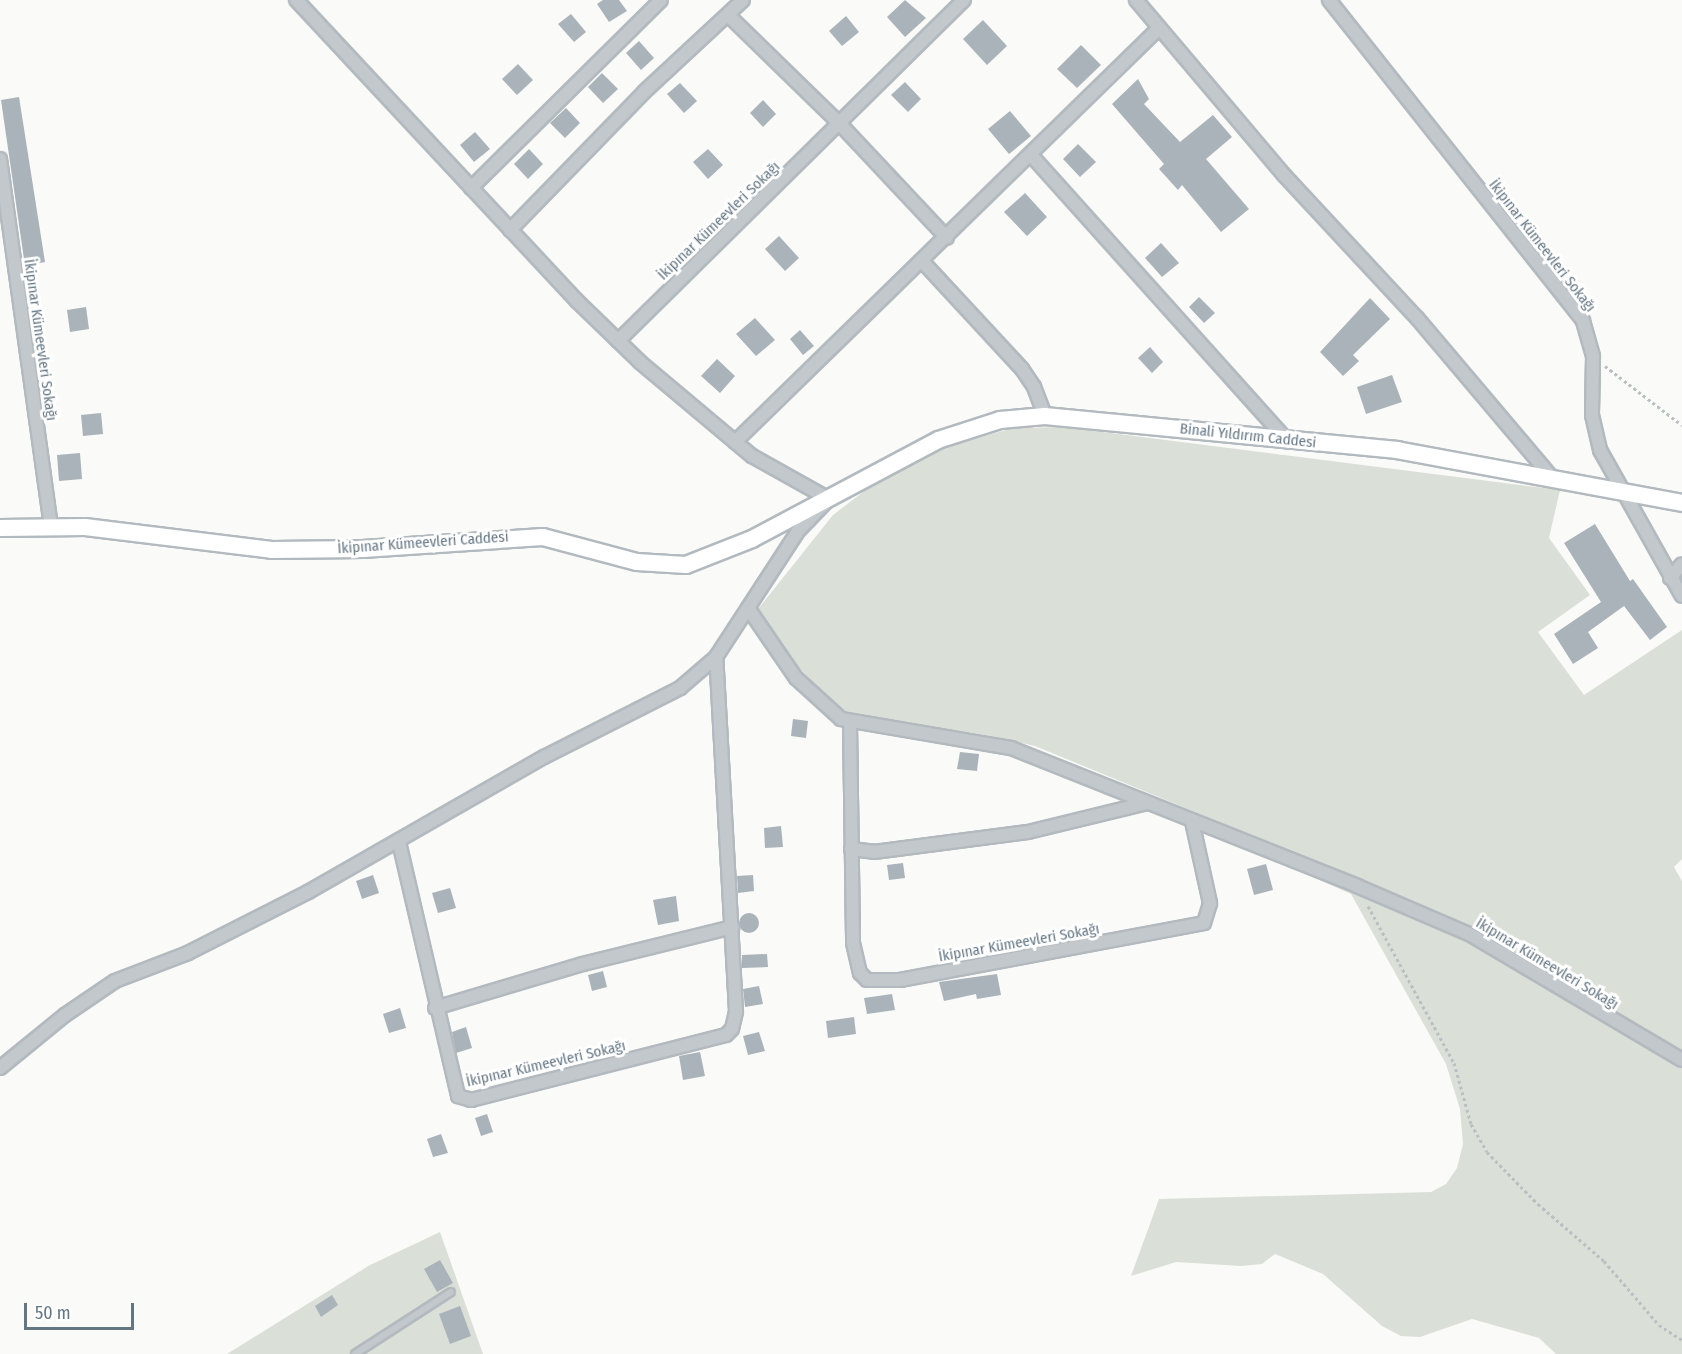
<!DOCTYPE html>
<html>
<head>
<meta charset="utf-8">
<style>
  body { margin:0 }
  #map { position:relative; width:1682px; height:1354px; overflow:hidden; background:#fafaf8; font-family:"Fira Sans Condensed",sans-serif }
  div>[style] { position:absolute }
  [style*='--x'] { left:calc(var(--x)*1px); top:calc(var(--y)*1px); width:calc(var(--w)*1px); rotate:calc(var(--a)*1deg) }
  .green>* { inset:0; background:#dadfd7 }
  .building>* { inset:0; background:#aab3b9 }
  .round { border-radius:50% }
  .path>* { height:3px; margin-top:-1.5px; transform-origin:0; background:repeating-linear-gradient(90deg,#bbbfc2 0 3px,transparent 0 6px) }
  .roads { filter:drop-shadow(2px 0 #b3babf) drop-shadow(-2px 0 #b3babf) drop-shadow(0 2px #b3babf) drop-shadow(0 -2px #b3babf) }
  .lane>* { height:6px; margin:-3px; padding:0 3px; transform-origin:3px; border-radius:3px; background:#c3c8cc }
  .street>* { height:12px; margin:-6px; padding:0 6px; transform-origin:6px; border-radius:6px; background:#c3c8cc }
  .secondary>* { height:16px; margin:-8px; padding:0 8px; transform-origin:8px; border-radius:8px; background:#fff }
  span { translate:-50% -50%; white-space:nowrap; text-align:center; line-height:1.15; -webkit-text-stroke:6px #fff; paint-order:stroke }
  .street-label { font-size:15px; color:#657683 }
  .scale { position:absolute; left:24px; top:1303px; width:110px; height:27px; box-sizing:border-box; border:3px solid #657683; border-top:0; padding-left:8px; font-size:18px; line-height:21px; white-space:nowrap; color:#657683; -webkit-text-stroke:4px #fff; paint-order:stroke }
</style>
</head>
<body>
<div id="map">
  <div class="green">
    <div style="clip-path:polygon(1063px 427px,1560px 490px,1549px 538px,1590px 595px,1538px 632px,1584px 695px,1682px 630px,1682px 859px,1674px 867px,1682px 881px,1682px 1354px,1556px 1354px,1539px 1338px,1472px 1319px,1420px 1337px,1401px 1336px,1382px 1326px,1323px 1274px,1275px 1254px,1262px 1264px,1241px 1266px,1176px 1262px,1131px 1276px,1159px 1199px,1431px 1192px,1446px 1184px,1457px 1168px,1463px 1144px,1460px 1109px,1446px 1064px,1351px 894px,1272px 859px,1268px 842px,1035px 746px,980px 734px,851px 715px,828px 699px,799px 668px,758px 609px,833px 515px,884px 476px,942px 448px,1013px 428px)"></div>
    <div style="clip-path:polygon(440px 1232px,483px 1354px,227px 1354px,370px 1265px)"></div>
  </div>
  <div class="building">
    <div style="clip-path:polygon(603px 0,619px 0,627px 11px,609px 22px,597px 4px)"></div>
    <div style="clip-path:polygon(905px 0,926px 18px,905px 37px,887px 17px)"></div>
    <div style="clip-path:polygon(571px 14px,586px 32px,574px 42px,558px 24px)"></div>
    <div style="clip-path:polygon(846px 16px,859px 32px,842px 46px,829px 31px)"></div>
    <div style="clip-path:polygon(983px 20px,1007px 46px,987px 65px,963px 39px)"></div>
    <div style="clip-path:polygon(639px 41px,654px 58px,641px 70px,626px 53px)"></div>
    <div style="clip-path:polygon(1081px 45px,1101px 65px,1077px 88px,1057px 69px)"></div>
    <div style="clip-path:polygon(518px 64px,533px 80px,517px 95px,502px 79px)"></div>
    <div style="clip-path:polygon(602px 73px,618px 89px,603px 103px,588px 87px)"></div>
    <div style="clip-path:polygon(1138px 79px,1149px 99px,1144px 104px,1180px 142px,1213px 115px,1232px 137px,1206px 159px,1249px 209px,1221px 232px,1182px 185px,1178px 190px,1159px 169px,1164px 164px,1112px 104px)"></div>
    <div style="clip-path:polygon(905px 82px,921px 99px,908px 112px,891px 95px)"></div>
    <div style="clip-path:polygon(680px 83px,697px 101px,684px 113px,667px 94px)"></div>
    <div style="clip-path:polygon(19px 97px,45px 262px,25px 266px,1px 100px)"></div>
    <div style="clip-path:polygon(763px 100px,776px 114px,763px 127px,750px 113px)"></div>
    <div style="clip-path:polygon(566px 108px,580px 123px,565px 138px,550px 123px)"></div>
    <div style="clip-path:polygon(1010px 111px,1031px 136px,1009px 154px,988px 129px)"></div>
    <div style="clip-path:polygon(475px 132px,490px 149px,474px 162px,460px 145px)"></div>
    <div style="clip-path:polygon(1078px 144px,1096px 162px,1080px 177px,1063px 159px)"></div>
    <div style="clip-path:polygon(529px 149px,543px 164px,528px 179px,514px 164px)"></div>
    <div style="clip-path:polygon(708px 149px,723px 165px,708px 179px,693px 162px)"></div>
    <div style="clip-path:polygon(1025px 193px,1047px 217px,1027px 236px,1004px 212px)"></div>
    <div style="clip-path:polygon(779px 236px,799px 258px,785px 271px,765px 249px)"></div>
    <div style="clip-path:polygon(1161px 243px,1179px 263px,1162px 277px,1145px 258px)"></div>
    <div style="clip-path:polygon(1199px 297px,1215px 313px,1204px 323px,1189px 307px)"></div>
    <div style="clip-path:polygon(1370px 298px,1390px 319px,1353px 355px,1359px 361px,1343px 376px,1320px 352px)"></div>
    <div style="clip-path:polygon(86px 307px,89px 329px,70px 332px,67px 310px)"></div>
    <div style="clip-path:polygon(755px 318px,775px 340px,756px 356px,736px 334px)"></div>
    <div style="clip-path:polygon(800px 330px,814px 346px,803px 355px,790px 339px)"></div>
    <div style="clip-path:polygon(1150px 347px,1163px 362px,1152px 373px,1138px 358px)"></div>
    <div style="clip-path:polygon(717px 359px,735px 376px,720px 393px,701px 376px)"></div>
    <div style="clip-path:polygon(1392px 375px,1402px 402px,1366px 414px,1357px 387px)"></div>
    <div style="clip-path:polygon(101px 413px,103px 434px,83px 436px,81px 415px)"></div>
    <div style="clip-path:polygon(80px 453px,82px 479px,59px 481px,57px 455px)"></div>
    <div style="clip-path:polygon(1595px 524px,1630px 581px,1633px 579px,1667px 627px,1650px 640px,1624px 606px,1588px 632px,1598px 648px,1573px 664px,1554px 634px,1601px 602px,1564px 543px)"></div>
    <div style="clip-path:polygon(793px 719px,808px 721px,806px 738px,791px 736px)"></div>
    <div style="clip-path:polygon(960px 752px,979px 754px,977px 771px,957px 769px)"></div>
    <div style="clip-path:polygon(781px 826px,783px 847px,765px 848px,764px 828px)"></div>
    <div style="clip-path:polygon(903px 863px,905px 878px,889px 880px,887px 865px)"></div>
    <div style="clip-path:polygon(1266px 864px,1273px 890px,1254px 895px,1247px 869px)"></div>
    <div style="clip-path:polygon(373px 875px,379px 893px,362px 899px,356px 881px)"></div>
    <div style="clip-path:polygon(753px 875px,754px 891px,738px 893px,737px 876px)"></div>
    <div style="clip-path:polygon(450px 888px,456px 908px,438px 913px,432px 893px)"></div>
    <div style="clip-path:polygon(676px 896px,679px 921px,658px 925px,653px 900px)"></div>
    <div class="round" style="left:739px;top:913px;width:20px;height:20px"></div>
    <div style="clip-path:polygon(767px 954px,768px 967px,742px 968px,742px 955px)"></div>
    <div style="clip-path:polygon(603px 971px,607px 987px,592px 991px,588px 975px)"></div>
    <div style="clip-path:polygon(997px 974px,1001px 995px,977px 999px,976px 994px,944px 1001px,939px 982px)"></div>
    <div style="clip-path:polygon(759px 986px,763px 1004px,745px 1007px,743px 989px)"></div>
    <div style="clip-path:polygon(892px 994px,895px 1010px,867px 1014px,864px 998px)"></div>
    <div style="clip-path:polygon(400px 1008px,406px 1028px,389px 1033px,383px 1014px)"></div>
    <div style="clip-path:polygon(854px 1017px,856px 1034px,828px 1038px,826px 1021px)"></div>
    <div style="clip-path:polygon(466px 1027px,472px 1048px,456px 1053px,452px 1032px)"></div>
    <div style="clip-path:polygon(759px 1032px,765px 1051px,748px 1055px,743px 1036px)"></div>
    <div style="clip-path:polygon(700px 1052px,705px 1076px,683px 1080px,679px 1056px)"></div>
    <div style="clip-path:polygon(487px 1114px,493px 1132px,481px 1136px,475px 1118px)"></div>
    <div style="clip-path:polygon(441px 1134px,448px 1153px,433px 1157px,427px 1139px)"></div>
    <div style="clip-path:polygon(440px 1260px,453px 1283px,437px 1292px,424px 1269px)"></div>
    <div style="clip-path:polygon(332px 1295px,338px 1305px,321px 1317px,315px 1306px)"></div>
    <div style="clip-path:polygon(460px 1306px,471px 1336px,450px 1344px,439px 1314px)"></div>
  </div>
  <div class="path">
    <div style="--x:1605;--y:366;--w:97;--a:37.5"></div>
    <div style="--x:1368;--y:906;--w:179;--a:61.3"></div>
    <div style="--x:1454;--y:1063;--w:63;--a:74.4"></div>
    <div style="--x:1471;--y:1124;--w:32;--a:60"></div>
    <div style="--x:1487;--y:1152;--w:73;--a:45.6"></div>
    <div style="--x:1538;--y:1204;--w:87;--a:40.8"></div>
    <div style="--x:1604;--y:1261;--w:84;--a:49.3"></div>
    <div style="--x:1659;--y:1325;--w:27;--a:33"></div>
  </div>
  <div class="roads">
    <div class="lane">
      <div style="--x:355;--y:1354;--w:114;--a:-32.9"></div>
    </div>
    <div class="street">
      <div style="--x:1136;--y:0;--w:229;--a:49.8"></div>
      <div style="--x:1284;--y:175;--w:195;--a:47.1"></div>
      <div style="--x:1417;--y:318;--w:211;--a:49.8"></div>
      <div style="--x:1329;--y:0;--w:409;--a:51.6"></div>
      <div style="--x:1583;--y:321;--w:37;--a:74"></div>
      <div style="--x:1593;--y:357;--w:58;--a:91"></div>
      <div style="--x:1592;--y:415;--w:36;--a:77"></div>
      <div style="--x:1600;--y:450;--w:167;--a:60.7"></div>
      <div style="--x:728;--y:15;--w:156;--a:44.2"></div>
      <div style="--x:840;--y:124;--w:156;--a:46.8"></div>
      <div style="--x:1031;--y:155;--w:385;--a:48.1"></div>
      <div style="--x:0;--y:159;--w:371;--a:82.1"></div>
      <div style="--x:471;--y:188;--w:267;--a:-44.7"></div>
      <div style="--x:510;--y:230;--w:192;--a:-45.8"></div>
      <div style="--x:644;--y:92;--w:135;--a:-42.9"></div>
      <div style="--x:922;--y:261;--w:147;--a:47.2"></div>
      <div style="--x:1022;--y:369;--w:22;--a:56"></div>
      <div style="--x:1034;--y:387;--w:31;--a:69"></div>
      <div style="--x:618;--y:341;--w:486;--a:-44.6"></div>
      <div style="--x:735;--y:442;--w:591;--a:-44.31"></div>
      <div style="--x:1670;--y:578;--w:18;--a:-49"></div>
      <div style="--x:748;--y:608;--w:85;--a:55.6"></div>
      <div style="--x:796;--y:678;--w:61;--a:42.3"></div>
      <div style="--x:841;--y:719;--w:172;--a:9.7"></div>
      <div style="--x:1011;--y:748;--w:373;--a:21.7"></div>
      <div style="--x:1357;--y:886;--w:122;--a:23.2"></div>
      <div style="--x:1469;--y:934;--w:247;--a:30.6"></div>
      <div style="--x:850;--y:723;--w:220;--a:89.2"></div>
      <div style="--x:853;--y:943;--w:31;--a:77"></div>
      <div style="--x:860;--y:973;--w:10;--a:45"></div>
      <div style="--x:867;--y:980;--w:33;--a:0"></div>
      <div style="--x:900;--y:980;--w:309;--a:-10.6"></div>
      <div style="--x:1204;--y:923;--w:21;--a:-73"></div>
      <div style="--x:1210;--y:903;--w:84;--a:-102.4"></div>
      <div style="--x:399;--y:842;--w:261;--a:76.9"></div>
      <div style="--x:458;--y:1096;--w:14;--a:17"></div>
      <div style="--x:471;--y:1100;--w:263;--a:-14.3"></div>
      <div style="--x:726;--y:1035;--w:8;--a:-45"></div>
      <div style="--x:732;--y:1029;--w:18;--a:-77"></div>
      <div style="--x:736;--y:1011;--w:355;--a:-93.2"></div>
      <div style="--x:851;--y:849;--w:23;--a:7"></div>
      <div style="--x:874;--y:852;--w:155;--a:-7.4"></div>
      <div style="--x:1028;--y:832;--w:122;--a:-13.7"></div>
      <div style="--x:435;--y:1008;--w:154;--a:-16.6"></div>
      <div style="--x:583;--y:964;--w:154;--a:-13.9"></div>
      <div style="--x:0;--y:1068;--w:84;--a:-39.2"></div>
      <div style="--x:65;--y:1015;--w:60;--a:-34.2"></div>
      <div style="--x:115;--y:981;--w:78;--a:-21"></div>
      <div style="--x:188;--y:953;--w:135;--a:-26.9"></div>
      <div style="--x:308;--y:892;--w:272;--a:-29.8"></div>
      <div style="--x:544;--y:757;--w:153;--a:-26.9"></div>
      <div style="--x:680;--y:688;--w:48;--a:-40.7"></div>
      <div style="--x:716;--y:657;--w:150;--a:-56.9"></div>
      <div style="--x:798;--y:531;--w:45;--a:-45.9"></div>
      <div style="--x:829;--y:499;--w:88;--a:-150.8"></div>
      <div style="--x:752;--y:456;--w:146;--a:-140"></div>
      <div style="--x:640;--y:362;--w:88;--a:-135.9"></div>
      <div style="--x:577;--y:301;--w:412;--a:-133"></div>
    </div>
    <div class="secondary">
      <div style="--x:0;--y:528;--w:85;--a:-0.7"></div>
      <div style="--x:85;--y:527;--w:188;--a:7"></div>
      <div style="--x:272;--y:550;--w:91;--a:-0.6"></div>
      <div style="--x:363;--y:549;--w:180;--a:-3.8"></div>
      <div style="--x:543;--y:537;--w:97;--a:14.9"></div>
      <div style="--x:637;--y:562;--w:49;--a:3.5"></div>
      <div style="--x:686;--y:565;--w:71;--a:-21.5"></div>
      <div style="--x:752;--y:539;--w:211;--a:-28"></div>
      <div style="--x:938;--y:440;--w:65;--a:-17.9"></div>
      <div style="--x:1000;--y:420;--w:45;--a:-5.1"></div>
      <div style="--x:1045;--y:416;--w:354;--a:5.5"></div>
      <div style="--x:1397;--y:450;--w:290;--a:10.5"></div>
    </div>
  </div>
  <div class="street-label">
    <span style="left:719px;top:221px;rotate:-44deg">İkipınar Kümeevleri Sokağı</span>
    <span style="left:1542px;top:246px;rotate:52deg">İkipınar Kümeevleri Sokağı</span>
    <span style="left:40px;top:340px;rotate:82deg">İkipınar Kümeevleri Sokağı</span>
    <span style="left:1248px;top:436px;rotate:6deg">Binali Yıldırım Caddesi</span>
    <span style="left:423px;top:543px;rotate:-4deg">İkipınar Kümeevleri Caddesi</span>
    <span style="left:1019px;top:943px;rotate:-10deg">İkipınar Kümeevleri Sokağı</span>
    <span style="left:1547px;top:964px;rotate:31deg">İkipınar Kümeevleri Sokağı</span>
    <span style="left:546px;top:1064px;rotate:-13deg">İkipınar Kümeevleri Sokağı</span>
  </div>
  <div class="scale">50 m</div>
</div>
</body>
</html>
